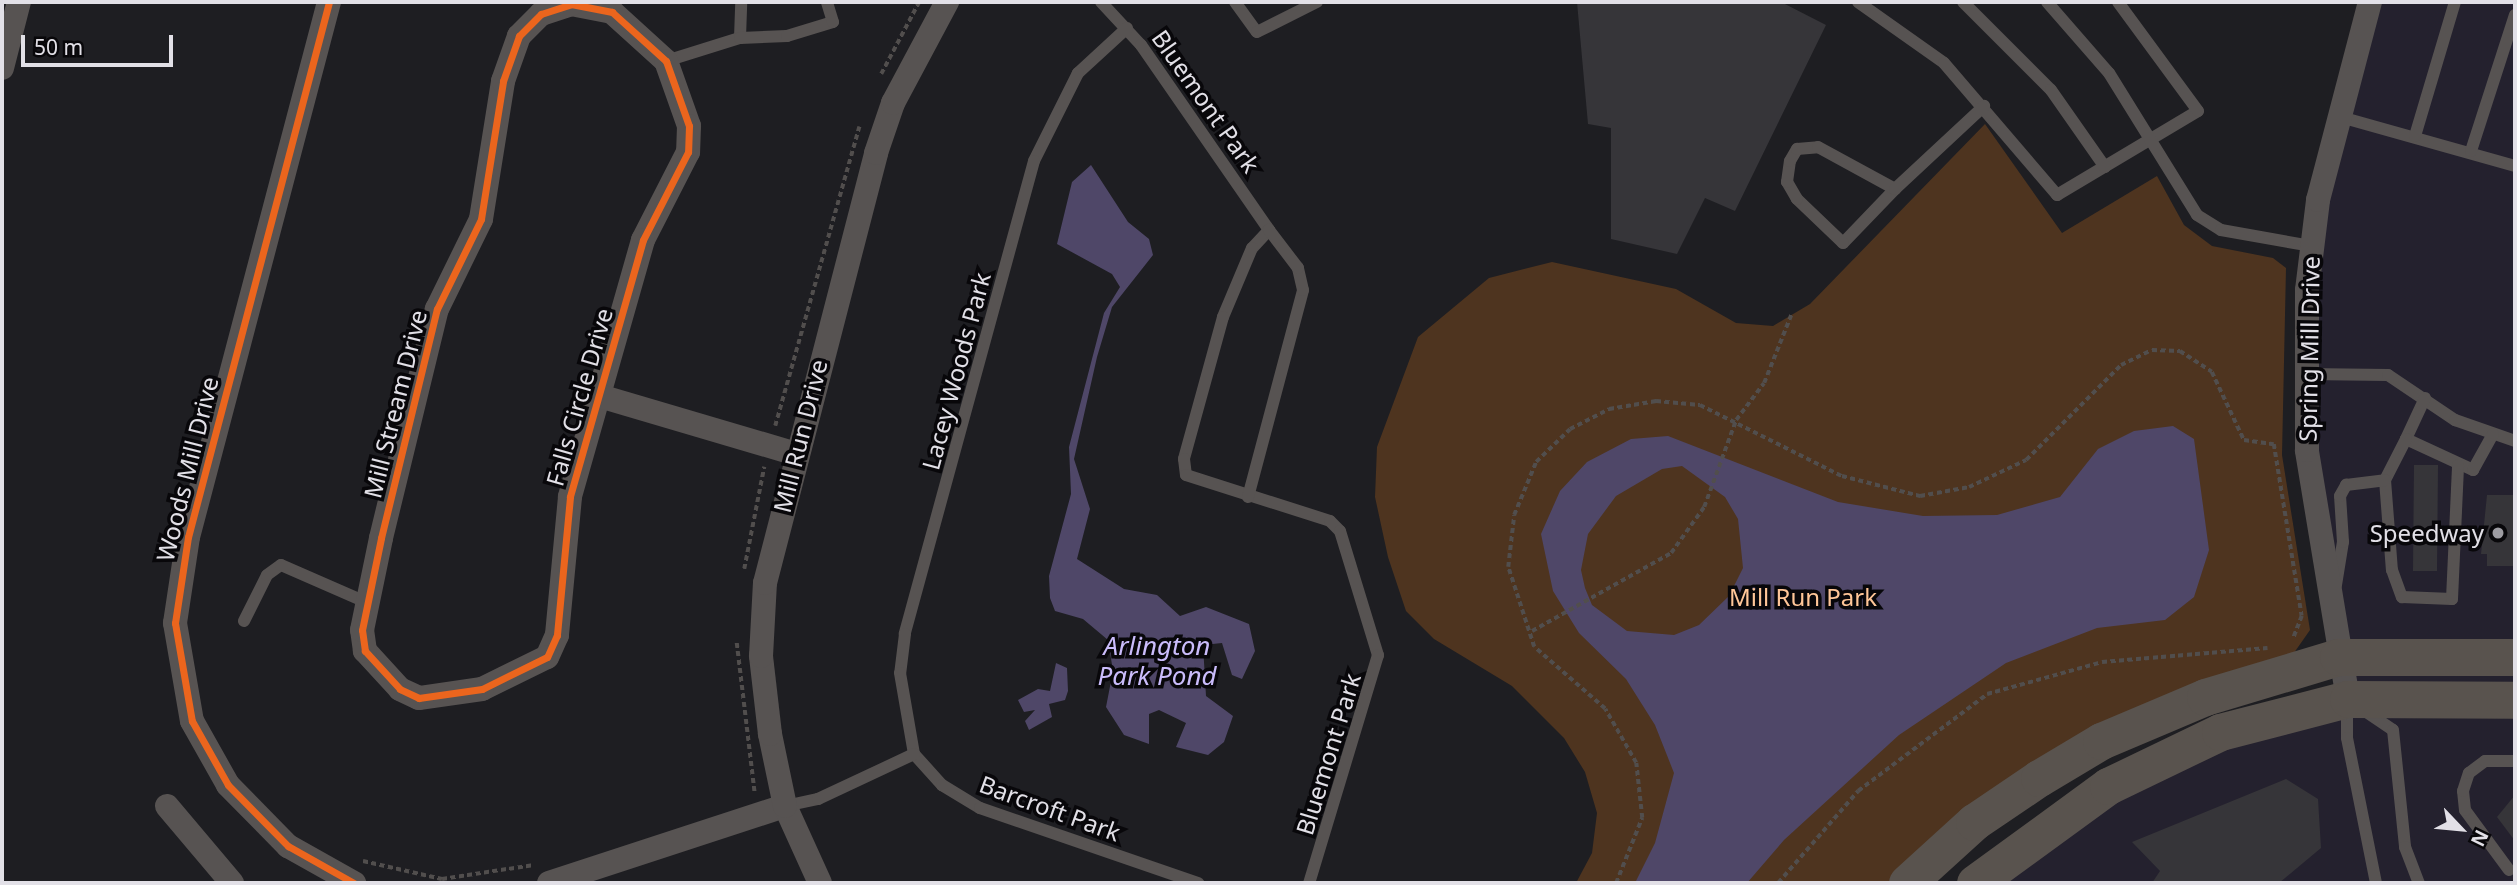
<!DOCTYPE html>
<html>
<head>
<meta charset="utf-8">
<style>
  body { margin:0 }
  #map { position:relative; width:2517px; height:885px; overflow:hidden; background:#1e1e22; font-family:"Noto Sans",sans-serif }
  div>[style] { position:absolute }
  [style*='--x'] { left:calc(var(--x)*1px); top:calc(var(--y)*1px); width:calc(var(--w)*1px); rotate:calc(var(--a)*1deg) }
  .built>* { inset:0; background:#24212e }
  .green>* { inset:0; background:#4e341f }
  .water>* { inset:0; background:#4f4768 }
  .building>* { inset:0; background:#363539 }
  .path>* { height:3.5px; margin-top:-1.75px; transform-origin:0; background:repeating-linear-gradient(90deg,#514e4d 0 5px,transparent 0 8.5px) }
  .lane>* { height:12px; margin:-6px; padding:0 6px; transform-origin:6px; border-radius:6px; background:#575352 }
  .street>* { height:24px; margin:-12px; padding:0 12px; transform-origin:12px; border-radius:12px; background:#575352 }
  .primary>* { height:37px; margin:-18.5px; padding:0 18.5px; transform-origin:18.5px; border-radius:18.5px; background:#59534e }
  .cycleway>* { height:7px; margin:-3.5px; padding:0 3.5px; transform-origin:3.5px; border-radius:3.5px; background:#eb651d }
  .dots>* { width:19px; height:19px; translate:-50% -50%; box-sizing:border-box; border:4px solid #08070a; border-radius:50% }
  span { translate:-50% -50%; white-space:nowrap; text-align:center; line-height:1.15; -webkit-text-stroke:7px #08070a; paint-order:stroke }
  .street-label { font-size:24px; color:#e2e0e7 }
  .poi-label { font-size:24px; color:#e2e0e7 }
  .right { translate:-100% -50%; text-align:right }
  .park-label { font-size:24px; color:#ffc698 }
  .water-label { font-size:26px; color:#cabcfb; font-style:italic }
  .frame { position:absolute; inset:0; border:4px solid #e2e0e7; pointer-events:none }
  .north { position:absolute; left:2426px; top:794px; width:70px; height:70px; -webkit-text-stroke:5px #08070a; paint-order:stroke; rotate:116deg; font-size:19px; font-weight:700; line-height:28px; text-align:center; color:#e2e0e7 }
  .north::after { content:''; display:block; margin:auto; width:24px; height:32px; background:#e2e0e7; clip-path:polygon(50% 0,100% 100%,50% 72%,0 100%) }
  .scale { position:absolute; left:21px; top:35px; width:152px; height:32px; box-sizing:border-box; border:4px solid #e2e0e7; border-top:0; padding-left:9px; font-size:21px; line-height:24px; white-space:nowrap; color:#e2e0e7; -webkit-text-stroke:5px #08070a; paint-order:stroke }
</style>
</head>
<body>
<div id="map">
  <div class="built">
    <div style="clip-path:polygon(2370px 2px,2515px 2px,2515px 883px,1975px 883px,2108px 786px,2347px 699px,2322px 552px,2307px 290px)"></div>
  </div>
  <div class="green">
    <div style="clip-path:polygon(1985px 124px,2062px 233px,2157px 176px,2184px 225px,2212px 246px,2273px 258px,2286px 268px,2282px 455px,2310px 630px,2289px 660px,2187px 691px,1890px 883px,1576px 883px,1592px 853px,1597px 813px,1585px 772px,1564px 738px,1512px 686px,1434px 639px,1406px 611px,1388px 557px,1375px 497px,1377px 447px,1418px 337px,1489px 278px,1552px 262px,1676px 289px,1736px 323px,1773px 326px,1810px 304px)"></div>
  </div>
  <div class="water">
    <div style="clip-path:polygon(1091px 165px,1128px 222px,1149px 239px,1153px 255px,1112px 307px,1097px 357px,1074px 459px,1090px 509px,1077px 559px,1124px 589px,1157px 595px,1180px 616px,1206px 607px,1249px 624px,1255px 651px,1242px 679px,1232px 675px,1222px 643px,1203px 645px,1206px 696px,1233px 716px,1224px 742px,1208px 755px,1176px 747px,1186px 723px,1159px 710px,1149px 714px,1149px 744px,1124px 735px,1106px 707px,1113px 671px,1108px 640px,1083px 619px,1055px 611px,1050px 598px,1049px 576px,1071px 494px,1069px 447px,1104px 313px,1120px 287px,1112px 274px,1057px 244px,1072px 182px)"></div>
    <div style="clip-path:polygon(evenodd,2173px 426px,2194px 439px,2209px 550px,2194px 597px,2165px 620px,2097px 628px,2006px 663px,1899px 735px,1784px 840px,1747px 883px,1635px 883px,1655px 843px,1674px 773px,1655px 725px,1626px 679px,1579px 633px,1553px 591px,1541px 534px,1560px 491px,1587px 462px,1631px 439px,1668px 436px,1838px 502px,1923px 516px,1997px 515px,2060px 497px,2098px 449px,2134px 431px,2173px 426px,1682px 466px,1725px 497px,1738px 519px,1743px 568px,1729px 596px,1699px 625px,1674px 635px,1627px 631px,1592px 605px,1585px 588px,1581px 570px,1588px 534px,1616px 496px,1662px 469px,1682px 466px)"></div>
    <div style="clip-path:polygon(1056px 663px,1067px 668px,1068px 691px,1065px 700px,1049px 704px,1052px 717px,1029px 730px,1025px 721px,1035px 710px,1024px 712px,1018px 700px,1038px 689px,1050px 691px)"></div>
  </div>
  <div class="building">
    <div style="clip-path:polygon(1577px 2px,1781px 2px,1826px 25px,1735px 211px,1705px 198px,1677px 254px,1611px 239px,1611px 128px,1588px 124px)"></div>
    <div style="clip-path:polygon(2414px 465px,2438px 465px,2437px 571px,2413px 571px)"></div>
    <div style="clip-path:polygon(2487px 495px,2515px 495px,2515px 566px,2487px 566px,2487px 554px,2481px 554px)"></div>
    <div style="clip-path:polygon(2286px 779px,2318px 799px,2321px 848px,2279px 883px,2152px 883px,2160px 871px,2132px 842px)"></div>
    <div style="clip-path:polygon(2515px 795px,2515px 841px,2497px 817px)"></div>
  </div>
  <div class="path">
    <div style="--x:881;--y:74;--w:81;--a:-62.2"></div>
    <div style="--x:775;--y:426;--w:311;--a:-74.3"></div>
    <div style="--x:744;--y:569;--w:104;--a:-78.9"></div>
    <div style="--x:1532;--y:631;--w:159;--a:-29.3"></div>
    <div style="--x:1671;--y:553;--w:57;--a:-54.3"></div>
    <div style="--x:1704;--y:507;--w:93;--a:-69.8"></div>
    <div style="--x:1736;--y:420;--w:46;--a:-52.9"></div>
    <div style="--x:1764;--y:383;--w:73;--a:-68.3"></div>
    <div style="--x:737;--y:643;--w:152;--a:83.2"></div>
    <div style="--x:363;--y:861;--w:81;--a:12.8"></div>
    <div style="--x:442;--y:879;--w:93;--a:-8.7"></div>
    <div style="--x:1616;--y:883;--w:70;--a:-68.2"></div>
    <div style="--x:1642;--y:818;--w:55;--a:-96.2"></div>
    <div style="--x:1636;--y:763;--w:62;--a:-119.9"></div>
    <div style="--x:1605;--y:709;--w:94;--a:-138.9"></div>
    <div style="--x:1534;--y:647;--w:84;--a:-108"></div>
    <div style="--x:1508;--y:567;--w:52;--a:-83.4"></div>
    <div style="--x:1514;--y:515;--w:57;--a:-67.5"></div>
    <div style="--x:1536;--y:462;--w:47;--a:-44.1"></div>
    <div style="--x:1570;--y:429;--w:44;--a:-27.1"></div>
    <div style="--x:1609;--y:409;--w:48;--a:-9.7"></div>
    <div style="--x:1656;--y:401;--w:44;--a:5.2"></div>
    <div style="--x:1700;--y:405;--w:159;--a:26.6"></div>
    <div style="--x:1842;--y:476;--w:81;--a:14.4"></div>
    <div style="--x:1920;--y:496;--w:50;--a:-10.4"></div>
    <div style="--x:1969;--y:487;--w:63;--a:-25.3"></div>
    <div style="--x:2026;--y:460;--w:134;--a:-45"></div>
    <div style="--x:2121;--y:365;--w:34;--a:-26"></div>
    <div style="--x:2152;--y:350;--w:28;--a:2"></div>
    <div style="--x:2180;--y:351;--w:38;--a:33"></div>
    <div style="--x:2212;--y:372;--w:75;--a:64.8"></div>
    <div style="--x:2244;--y:440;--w:30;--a:8"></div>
    <div style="--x:2274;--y:444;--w:174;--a:80.8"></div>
    <div style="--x:2302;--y:616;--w:25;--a:111"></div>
    <div style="--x:1778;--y:883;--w:122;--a:-49"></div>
    <div style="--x:1858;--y:791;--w:161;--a:-36.9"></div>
    <div style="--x:1987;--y:694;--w:119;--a:-15.5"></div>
    <div style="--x:2102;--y:662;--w:166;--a:-4.8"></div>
  </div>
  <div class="lane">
    <div style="--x:1101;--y:2;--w:59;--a:47.1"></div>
    <div style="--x:1141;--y:45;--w:225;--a:55.3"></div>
    <div style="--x:1269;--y:230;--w:25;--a:133"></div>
    <div style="--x:1252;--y:248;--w:75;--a:112.8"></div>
    <div style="--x:1223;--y:317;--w:147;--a:105.4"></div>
    <div style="--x:1184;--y:459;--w:16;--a:83"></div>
    <div style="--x:1186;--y:475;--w:151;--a:17.7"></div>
    <div style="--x:1330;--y:521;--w:14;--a:45"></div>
    <div style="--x:1340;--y:531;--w:130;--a:73"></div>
    <div style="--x:1378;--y:655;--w:238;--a:106.8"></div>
    <div style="--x:1235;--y:2;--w:37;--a:54"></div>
    <div style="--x:1257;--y:32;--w:67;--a:-26.6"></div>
    <div style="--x:1858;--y:2;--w:105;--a:35.3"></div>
    <div style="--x:1944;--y:63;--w:174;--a:49.4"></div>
    <div style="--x:2057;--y:195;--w:164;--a:-30.8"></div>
    <div style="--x:2198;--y:111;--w:135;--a:-126.3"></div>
    <div style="--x:1963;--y:2;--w:124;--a:45"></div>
    <div style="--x:2051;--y:90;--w:94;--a:55"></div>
    <div style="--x:2047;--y:2;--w:94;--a:48.9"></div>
    <div style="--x:2109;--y:73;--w:167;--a:58.2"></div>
    <div style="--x:2197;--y:215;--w:28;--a:32"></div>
    <div style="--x:2221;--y:230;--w:91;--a:10.1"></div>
    <div style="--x:1127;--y:28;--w:67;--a:137.4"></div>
    <div style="--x:1078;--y:73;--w:98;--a:116.6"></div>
    <div style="--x:1034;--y:161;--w:490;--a:105.3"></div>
    <div style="--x:905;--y:634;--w:39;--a:97"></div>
    <div style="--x:900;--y:673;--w:82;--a:80.2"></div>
    <div style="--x:914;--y:754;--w:42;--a:47.9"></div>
    <div style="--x:942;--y:785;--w:44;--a:31.2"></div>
    <div style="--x:980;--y:808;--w:231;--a:19"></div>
    <div style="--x:740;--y:38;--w:36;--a:-88"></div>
    <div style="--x:666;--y:61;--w:77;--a:-17.3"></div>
    <div style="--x:740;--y:38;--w:47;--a:-2.4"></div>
    <div style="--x:787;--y:36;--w:48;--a:-16.9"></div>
    <div style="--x:833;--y:22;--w:21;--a:-107"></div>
    <div style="--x:2337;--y:116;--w:185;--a:15.7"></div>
    <div style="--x:2415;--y:136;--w:140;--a:-73.4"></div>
    <div style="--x:2471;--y:151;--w:143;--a:-72.1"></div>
    <div style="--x:1895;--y:189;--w:75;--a:133.9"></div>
    <div style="--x:1843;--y:243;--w:64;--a:-136.3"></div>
    <div style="--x:1797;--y:199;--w:20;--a:-120"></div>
    <div style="--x:1787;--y:182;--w:21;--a:-82"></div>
    <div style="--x:1790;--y:161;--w:14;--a:-60"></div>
    <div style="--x:1797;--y:149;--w:21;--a:-5"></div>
    <div style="--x:1818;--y:147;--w:88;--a:28.6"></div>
    <div style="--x:1895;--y:189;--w:122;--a:-43"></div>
    <div style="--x:2305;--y:374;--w:83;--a:0.7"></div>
    <div style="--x:2388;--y:375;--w:81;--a:33.9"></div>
    <div style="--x:2455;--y:420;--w:64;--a:19.3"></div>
    <div style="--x:2425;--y:398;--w:45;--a:114.9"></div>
    <div style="--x:2406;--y:439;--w:74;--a:24.8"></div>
    <div style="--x:2473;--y:470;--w:41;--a:-60.9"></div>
    <div style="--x:2406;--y:439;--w:46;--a:117.1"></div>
    <div style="--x:2385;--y:480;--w:90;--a:85.6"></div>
    <div style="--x:2392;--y:570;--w:29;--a:70"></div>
    <div style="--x:2402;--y:597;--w:50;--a:2.3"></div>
    <div style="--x:2452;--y:599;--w:134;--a:-87.4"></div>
    <div style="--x:1248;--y:497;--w:214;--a:-75.1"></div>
    <div style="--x:1303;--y:290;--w:23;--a:-103"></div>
    <div style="--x:1298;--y:268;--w:48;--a:-127.3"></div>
    <div style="--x:2336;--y:585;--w:44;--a:-80.8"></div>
    <div style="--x:2343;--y:542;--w:46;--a:-93.7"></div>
    <div style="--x:2340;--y:496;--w:13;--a:-61"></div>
    <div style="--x:2346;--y:485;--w:39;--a:-7"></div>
    <div style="--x:244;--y:621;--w:51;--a:-63.4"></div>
    <div style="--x:267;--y:575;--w:17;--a:-36"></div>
    <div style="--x:281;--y:565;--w:95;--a:23.6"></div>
    <div style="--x:2347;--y:703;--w:35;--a:90"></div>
    <div style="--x:2347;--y:738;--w:148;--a:78.7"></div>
    <div style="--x:2362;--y:709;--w:37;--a:34"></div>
    <div style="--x:2393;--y:730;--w:118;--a:84.1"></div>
    <div style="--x:2405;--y:847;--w:39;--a:69"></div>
    <div style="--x:785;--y:806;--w:34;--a:-12"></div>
    <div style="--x:818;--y:799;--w:106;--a:-25.1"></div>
    <div style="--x:2509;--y:870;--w:74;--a:-126.3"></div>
    <div style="--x:2465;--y:810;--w:19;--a:-96"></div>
    <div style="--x:2463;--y:791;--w:19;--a:-72"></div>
    <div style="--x:2469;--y:773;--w:20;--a:-37"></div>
    <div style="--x:2485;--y:761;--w:30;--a:0"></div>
  </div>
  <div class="street">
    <div style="--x:329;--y:2;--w:553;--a:104.76"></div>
    <div style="--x:188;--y:537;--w:87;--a:98.6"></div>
    <div style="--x:175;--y:623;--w:99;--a:80.2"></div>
    <div style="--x:192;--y:721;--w:73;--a:60.6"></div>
    <div style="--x:228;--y:785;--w:86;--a:45.5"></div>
    <div style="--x:288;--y:846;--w:76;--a:29.3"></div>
    <div style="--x:571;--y:4;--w:42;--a:11"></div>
    <div style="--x:612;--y:12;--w:73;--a:42.2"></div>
    <div style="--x:666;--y:61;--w:69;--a:70.5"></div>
    <div style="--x:689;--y:126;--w:26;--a:92"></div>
    <div style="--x:688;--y:152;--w:99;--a:117.1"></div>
    <div style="--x:643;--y:240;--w:267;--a:105.9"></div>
    <div style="--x:570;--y:497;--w:139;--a:95.4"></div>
    <div style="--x:557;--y:635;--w:24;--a:114"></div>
    <div style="--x:547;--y:657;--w:72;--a:153.8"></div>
    <div style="--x:482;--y:689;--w:64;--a:171.9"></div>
    <div style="--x:419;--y:698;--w:21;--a:-155"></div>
    <div style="--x:400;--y:689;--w:52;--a:-132.6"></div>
    <div style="--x:365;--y:651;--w:21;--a:-98"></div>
    <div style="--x:362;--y:630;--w:94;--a:-78.3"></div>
    <div style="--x:381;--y:538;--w:236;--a:-76.3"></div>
    <div style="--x:437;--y:309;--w:100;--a:-63.9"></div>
    <div style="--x:481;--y:219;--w:140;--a:-80.9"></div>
    <div style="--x:503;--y:81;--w:48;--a:-70.4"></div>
    <div style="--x:519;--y:36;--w:31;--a:-45"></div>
    <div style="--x:541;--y:14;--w:32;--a:-18"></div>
    <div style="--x:2;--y:68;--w:68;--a:-75.6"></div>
    <div style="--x:603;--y:397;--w:198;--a:16.4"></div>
    <div style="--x:2348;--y:699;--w:252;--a:-99.4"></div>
    <div style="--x:2307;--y:450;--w:160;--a:-90"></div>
    <div style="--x:2307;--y:290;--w:91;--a:-83"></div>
    <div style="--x:2318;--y:200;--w:205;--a:-75.3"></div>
    <div style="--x:167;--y:806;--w:101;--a:49.8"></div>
    <div style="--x:549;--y:883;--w:248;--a:-18.1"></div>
    <div style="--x:820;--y:883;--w:85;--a:-114.4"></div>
    <div style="--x:785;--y:806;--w:74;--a:-101.8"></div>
    <div style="--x:770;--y:734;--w:79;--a:-96.6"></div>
    <div style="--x:761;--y:656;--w:73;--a:-86.9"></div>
    <div style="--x:765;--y:583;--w:444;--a:-75.5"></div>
    <div style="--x:876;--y:153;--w:53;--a:-71.2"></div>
    <div style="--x:893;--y:103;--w:115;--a:-61.9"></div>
  </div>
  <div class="primary">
    <div style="--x:1907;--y:883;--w:91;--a:-42.3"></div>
    <div style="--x:1974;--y:822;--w:78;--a:-34.1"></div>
    <div style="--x:2039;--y:778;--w:72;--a:-30.8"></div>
    <div style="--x:2101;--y:741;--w:113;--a:-22.9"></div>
    <div style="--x:2205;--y:697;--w:139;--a:-16.7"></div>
    <div style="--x:2338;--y:657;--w:177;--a:0"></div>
    <div style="--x:1975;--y:883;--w:165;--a:-36.1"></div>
    <div style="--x:2108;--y:786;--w:124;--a:-25.7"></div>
    <div style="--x:2220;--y:732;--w:132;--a:-14.5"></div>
    <div style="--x:2348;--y:699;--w:167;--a:0.3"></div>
  </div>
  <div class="cycleway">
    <div style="--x:329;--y:2;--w:553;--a:104.76"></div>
    <div style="--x:188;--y:537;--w:87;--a:98.6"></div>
    <div style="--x:175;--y:623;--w:99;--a:80.2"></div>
    <div style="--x:192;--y:721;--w:73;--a:60.6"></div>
    <div style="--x:228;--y:785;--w:86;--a:45.5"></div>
    <div style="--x:288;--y:846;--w:76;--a:29.3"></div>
    <div style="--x:571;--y:4;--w:42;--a:11"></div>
    <div style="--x:612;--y:12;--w:73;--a:42.2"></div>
    <div style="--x:666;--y:61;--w:69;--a:70.5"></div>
    <div style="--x:689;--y:126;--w:26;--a:92"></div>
    <div style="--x:688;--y:152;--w:99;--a:117.1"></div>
    <div style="--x:643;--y:240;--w:267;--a:105.9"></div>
    <div style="--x:570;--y:497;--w:139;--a:95.4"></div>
    <div style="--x:557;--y:635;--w:24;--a:114"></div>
    <div style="--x:547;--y:657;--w:72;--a:153.8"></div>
    <div style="--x:482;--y:689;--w:64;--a:171.9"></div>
    <div style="--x:419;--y:698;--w:21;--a:-155"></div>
    <div style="--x:400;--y:689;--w:52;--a:-132.6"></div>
    <div style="--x:365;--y:651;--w:21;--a:-98"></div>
    <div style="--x:362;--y:630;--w:94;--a:-78.3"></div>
    <div style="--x:381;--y:538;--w:236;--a:-76.3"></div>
    <div style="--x:437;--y:309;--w:100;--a:-63.9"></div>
    <div style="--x:481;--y:219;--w:140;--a:-80.9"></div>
    <div style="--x:503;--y:81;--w:48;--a:-70.4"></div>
    <div style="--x:519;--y:36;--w:31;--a:-45"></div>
    <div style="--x:541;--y:14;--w:32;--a:-18"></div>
  </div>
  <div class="dots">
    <div style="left:2498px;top:533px;background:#9d9ca2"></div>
  </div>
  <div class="street-label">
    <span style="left:1206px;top:101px;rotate:55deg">Bluemont Park</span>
    <span style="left:2309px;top:349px;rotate:-89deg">Spring Mill Drive</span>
    <span style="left:956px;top:371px;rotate:-75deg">Lacey Woods Park</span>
    <span style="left:579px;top:397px;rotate:-74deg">Falls Circle Drive</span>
    <span style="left:395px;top:404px;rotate:-76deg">Mill Stream Drive</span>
    <span style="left:800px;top:436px;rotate:-76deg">Mill Run Drive</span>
    <span style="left:187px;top:469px;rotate:-76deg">Woods Mill Drive</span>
    <span style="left:1328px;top:754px;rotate:-73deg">Bluemont Park</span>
    <span style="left:1050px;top:808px;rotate:20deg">Barcroft Park</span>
  </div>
  <div class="poi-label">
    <span class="right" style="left:2484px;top:533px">Speedway</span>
  </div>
  <div class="park-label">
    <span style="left:1803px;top:597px">Mill Run Park</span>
  </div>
  <div class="water-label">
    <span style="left:1157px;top:661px">Arlington<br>Park Pond</span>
  </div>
  <div class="frame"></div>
  <div class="north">N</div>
  <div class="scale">50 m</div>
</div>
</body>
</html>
